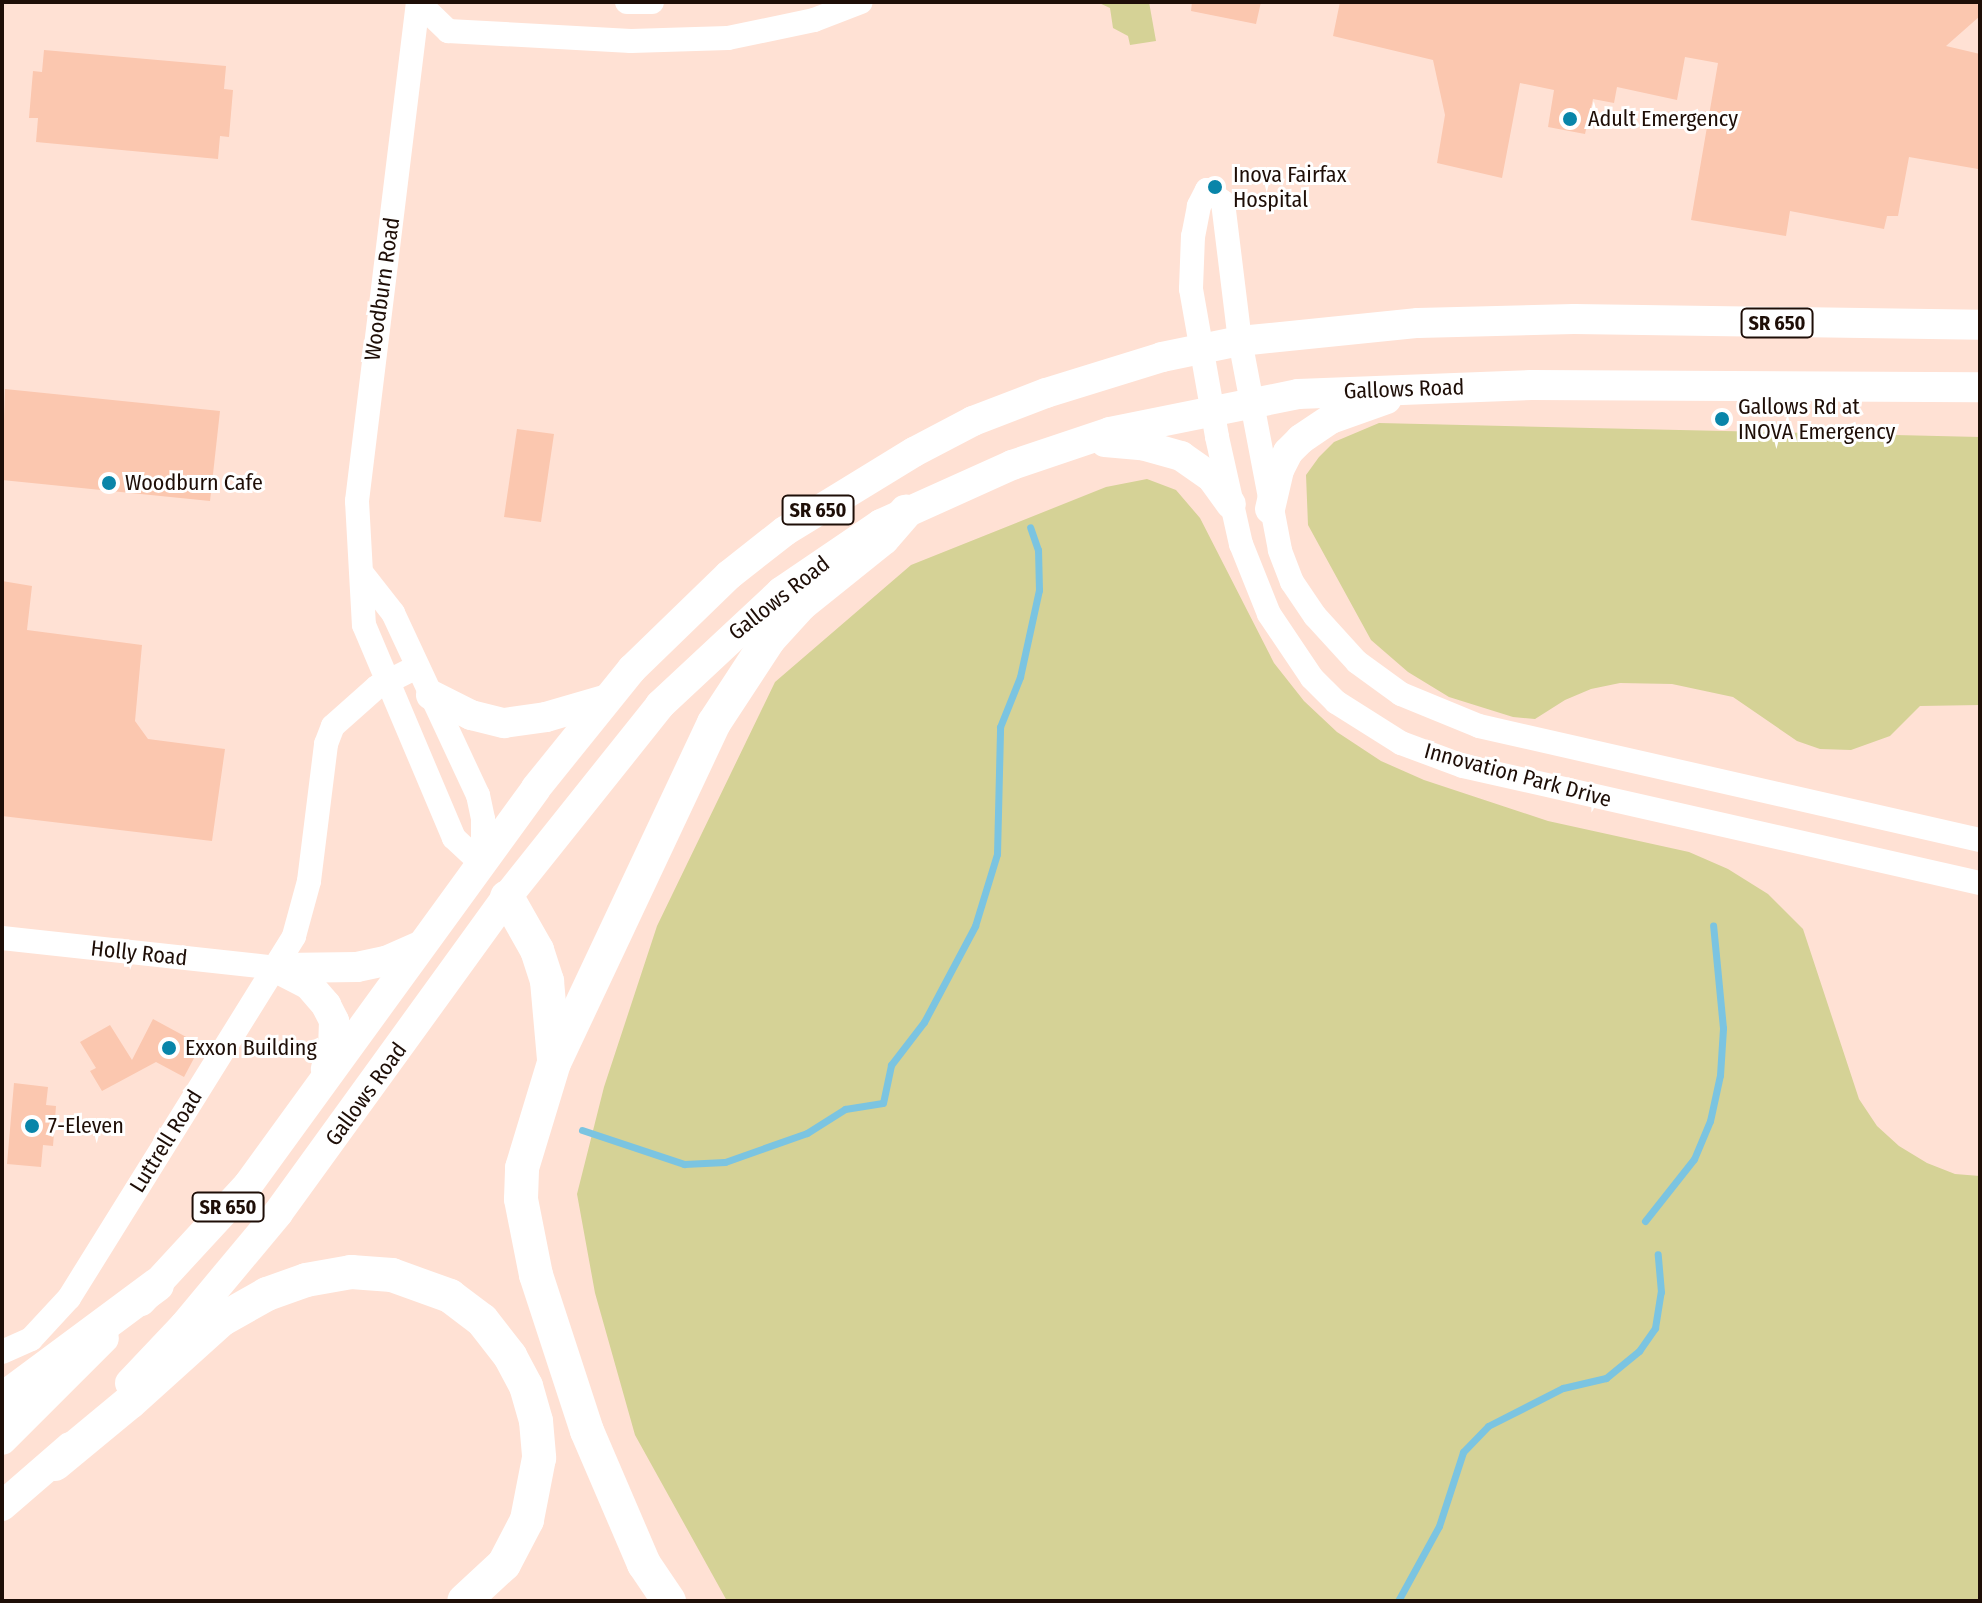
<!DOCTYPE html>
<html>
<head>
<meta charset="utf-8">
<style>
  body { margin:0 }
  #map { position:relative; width:1982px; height:1603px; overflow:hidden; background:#ffe1d4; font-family:"Fira Sans Condensed",sans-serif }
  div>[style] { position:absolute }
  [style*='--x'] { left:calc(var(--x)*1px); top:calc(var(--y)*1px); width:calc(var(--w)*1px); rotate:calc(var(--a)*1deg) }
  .green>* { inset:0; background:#d5d296 }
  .stream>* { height:7px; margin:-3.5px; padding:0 3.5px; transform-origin:3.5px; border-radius:3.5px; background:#7bc4e1 }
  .building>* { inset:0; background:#fbc7af }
  .minor>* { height:24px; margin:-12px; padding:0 12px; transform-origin:12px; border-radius:12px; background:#fff }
  .major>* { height:30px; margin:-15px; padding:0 15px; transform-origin:15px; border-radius:15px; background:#fff }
  .highway>* { height:34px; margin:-17px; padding:0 17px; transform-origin:17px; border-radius:17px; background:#fff }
  .dots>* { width:22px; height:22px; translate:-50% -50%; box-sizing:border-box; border:4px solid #fff; border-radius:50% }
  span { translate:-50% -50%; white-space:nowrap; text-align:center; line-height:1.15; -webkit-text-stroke:6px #fff; paint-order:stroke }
  .shield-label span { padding:2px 6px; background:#fff; border:2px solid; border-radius:6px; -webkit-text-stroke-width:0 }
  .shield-label { font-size:20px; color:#1e0e07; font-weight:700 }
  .poi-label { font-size:22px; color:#1e0e07 }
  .left { translate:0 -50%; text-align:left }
  .street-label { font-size:22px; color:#1e0e07 }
  .frame { position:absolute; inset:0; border:4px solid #1e0e07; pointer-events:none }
</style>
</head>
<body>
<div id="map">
  <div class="green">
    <div style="clip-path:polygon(1097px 2px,1149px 2px,1156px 41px,1130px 45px,1128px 36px,1113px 28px,1110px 8px)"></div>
    <div style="clip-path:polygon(1379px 423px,1980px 437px,1980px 705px,1920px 706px,1890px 736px,1851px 750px,1820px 749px,1797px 741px,1733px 697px,1672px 684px,1620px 683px,1591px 689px,1565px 700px,1535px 719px,1513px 717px,1449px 697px,1408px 672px,1371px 640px,1308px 525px,1306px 475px,1319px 457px,1334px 442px)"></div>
    <div style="clip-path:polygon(1147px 479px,1176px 490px,1200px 518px,1274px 663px,1304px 701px,1337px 732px,1381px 761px,1424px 780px,1548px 821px,1689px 852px,1728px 869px,1768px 894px,1803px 929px,1859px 1099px,1877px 1126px,1899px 1146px,1927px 1163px,1955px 1174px,1980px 1176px,1980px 1601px,727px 1601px,635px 1435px,595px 1293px,577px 1194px,604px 1087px,657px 926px,775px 682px,911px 565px,1106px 487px)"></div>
  </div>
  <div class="stream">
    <div style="--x:582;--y:1130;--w:108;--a:18.4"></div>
    <div style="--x:684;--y:1164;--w:41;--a:-2.8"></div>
    <div style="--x:725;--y:1162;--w:87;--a:-19.5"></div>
    <div style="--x:807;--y:1133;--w:45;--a:-32.3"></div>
    <div style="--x:845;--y:1109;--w:38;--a:-9"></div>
    <div style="--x:883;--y:1103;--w:39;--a:-78"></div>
    <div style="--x:891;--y:1065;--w:54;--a:-52.5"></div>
    <div style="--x:924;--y:1022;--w:109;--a:-62"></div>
    <div style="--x:975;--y:926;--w:75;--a:-73"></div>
    <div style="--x:997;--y:854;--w:127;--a:-88.6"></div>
    <div style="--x:1000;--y:727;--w:54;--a:-68.2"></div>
    <div style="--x:1020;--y:677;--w:89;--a:-77.7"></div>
    <div style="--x:1039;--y:590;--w:40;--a:-91.4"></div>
    <div style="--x:1038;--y:550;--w:24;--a:-109"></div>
    <div style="--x:1645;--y:1221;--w:79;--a:-51.7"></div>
    <div style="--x:1694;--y:1159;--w:41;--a:-67.2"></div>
    <div style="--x:1710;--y:1121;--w:47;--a:-77.7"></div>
    <div style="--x:1720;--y:1075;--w:47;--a:-86.3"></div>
    <div style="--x:1723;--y:1028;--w:103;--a:-95.5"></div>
    <div style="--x:1398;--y:1601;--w:85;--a:-61.3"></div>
    <div style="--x:1439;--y:1526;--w:78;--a:-72"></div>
    <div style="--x:1463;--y:1452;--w:36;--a:-46"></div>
    <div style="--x:1488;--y:1426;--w:84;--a:-26.9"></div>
    <div style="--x:1563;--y:1388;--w:44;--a:-13.1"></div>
    <div style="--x:1606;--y:1378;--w:43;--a:-39.3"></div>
    <div style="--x:1639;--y:1351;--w:28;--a:-55"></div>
    <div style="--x:1655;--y:1328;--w:36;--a:-81"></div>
    <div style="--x:1661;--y:1292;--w:38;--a:-95"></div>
  </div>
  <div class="building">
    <div style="clip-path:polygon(1192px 2px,1261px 2px,1256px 24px,1191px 11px)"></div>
    <div style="clip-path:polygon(1340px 2px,1974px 2px,1980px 6px,1980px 16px,1946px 46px,1980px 54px,1978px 169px,1909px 157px,1898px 216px,1887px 216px,1884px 229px,1790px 211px,1786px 236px,1691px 220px,1718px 63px,1685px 57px,1677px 100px,1617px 87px,1614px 103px,1593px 99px,1585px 134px,1548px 127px,1554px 90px,1520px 83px,1502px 178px,1437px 163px,1445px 115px,1433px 60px,1333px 36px)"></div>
    <div style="clip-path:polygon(44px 50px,226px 66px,224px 89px,233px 90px,229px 137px,220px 136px,218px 159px,36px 142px,38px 118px,29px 118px,33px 71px,42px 72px)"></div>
    <div style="clip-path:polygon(5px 389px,220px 411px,210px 501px,2px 480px)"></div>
    <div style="clip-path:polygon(517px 429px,554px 434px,541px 522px,504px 517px)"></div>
    <div style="clip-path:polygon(2px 581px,32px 586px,27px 630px,142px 645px,135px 721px,148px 739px,225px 749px,212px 841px,2px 816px)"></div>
    <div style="clip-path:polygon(153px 1019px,201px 1045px,184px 1077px,156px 1062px,102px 1091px,90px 1071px,96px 1068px,80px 1042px,110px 1025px,132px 1060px)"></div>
    <div style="clip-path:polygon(14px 1083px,48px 1087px,46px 1105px,56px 1106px,53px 1146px,43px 1145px,41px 1167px,7px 1164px)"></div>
  </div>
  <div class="minor">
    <div style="--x:418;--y:2;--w:503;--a:96.97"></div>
    <div style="--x:357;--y:501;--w:124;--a:86.8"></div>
    <div style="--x:364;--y:625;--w:231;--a:67.1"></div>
    <div style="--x:454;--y:838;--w:40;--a:43"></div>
    <div style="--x:418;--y:2;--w:42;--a:44"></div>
    <div style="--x:448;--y:31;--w:183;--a:3.1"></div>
    <div style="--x:631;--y:41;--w:97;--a:-1.8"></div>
    <div style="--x:728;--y:38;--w:88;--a:-11.8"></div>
    <div style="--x:814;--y:20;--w:50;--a:-21"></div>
    <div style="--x:627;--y:2;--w:25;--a:0"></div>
    <div style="--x:364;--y:576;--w:47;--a:51.9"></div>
    <div style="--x:393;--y:613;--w:201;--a:65"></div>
    <div style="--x:478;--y:795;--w:25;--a:78"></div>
    <div style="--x:483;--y:819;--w:46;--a:90"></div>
    <div style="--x:1980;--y:840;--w:514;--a:-167.18"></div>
    <div style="--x:1479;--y:726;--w:84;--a:-157.7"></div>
    <div style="--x:1401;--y:694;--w:54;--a:-144"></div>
    <div style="--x:1357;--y:662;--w:62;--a:-132.4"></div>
    <div style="--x:1315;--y:616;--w:41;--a:-124.1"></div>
    <div style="--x:1292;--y:582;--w:34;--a:-111"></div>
    <div style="--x:1280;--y:550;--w:213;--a:-100.8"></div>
    <div style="--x:1240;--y:341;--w:140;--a:-97"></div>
    <div style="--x:1223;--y:202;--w:20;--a:-143"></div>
    <div style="--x:1207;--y:190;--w:18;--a:117"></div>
    <div style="--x:1199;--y:206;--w:31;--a:101"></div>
    <div style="--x:1193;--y:236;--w:53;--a:92.2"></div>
    <div style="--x:1191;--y:289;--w:150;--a:80"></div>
    <div style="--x:1217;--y:437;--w:110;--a:77.4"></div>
    <div style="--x:1241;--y:544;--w:75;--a:68.2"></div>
    <div style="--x:1269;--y:614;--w:77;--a:56.1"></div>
    <div style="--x:1312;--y:678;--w:34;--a:45"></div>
    <div style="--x:1336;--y:702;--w:77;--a:32.2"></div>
    <div style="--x:1401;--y:743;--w:66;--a:20.4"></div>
    <div style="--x:1463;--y:766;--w:530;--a:12.75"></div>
    <div style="--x:2;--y:938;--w:276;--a:6.2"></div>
    <div style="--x:2;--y:1352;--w:32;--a:-24"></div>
    <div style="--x:31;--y:1339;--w:56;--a:-47.2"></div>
    <div style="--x:69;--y:1298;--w:426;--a:-58.1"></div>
    <div style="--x:294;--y:936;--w:57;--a:-74.7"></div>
    <div style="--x:309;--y:881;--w:138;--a:-82.9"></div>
    <div style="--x:326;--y:744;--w:19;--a:-69"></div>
    <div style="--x:333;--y:726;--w:59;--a:-41.6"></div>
    <div style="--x:377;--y:687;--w:45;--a:-26.6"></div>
  </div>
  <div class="major">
    <div style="--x:1105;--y:442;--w:37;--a:5"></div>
    <div style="--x:1142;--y:445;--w:41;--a:15.8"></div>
    <div style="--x:1181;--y:456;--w:38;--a:35"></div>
    <div style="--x:1212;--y:478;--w:32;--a:54"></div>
    <div style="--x:1270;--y:509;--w:40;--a:-77"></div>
    <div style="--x:1279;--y:470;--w:20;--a:-63"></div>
    <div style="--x:1288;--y:452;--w:18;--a:-45"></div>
    <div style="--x:1301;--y:439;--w:36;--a:-34"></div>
    <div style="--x:1331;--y:419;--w:59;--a:-19.7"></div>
    <div style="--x:431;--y:695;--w:45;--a:26.6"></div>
    <div style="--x:471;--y:715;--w:34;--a:14"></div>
    <div style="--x:504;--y:723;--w:42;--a:-8.1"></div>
    <div style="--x:546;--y:717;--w:60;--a:-16.3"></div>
    <div style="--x:276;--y:968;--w:36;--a:27"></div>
    <div style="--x:308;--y:984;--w:28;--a:49"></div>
    <div style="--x:326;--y:1005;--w:18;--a:63"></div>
    <div style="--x:334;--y:1021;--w:23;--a:92"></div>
    <div style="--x:333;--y:1044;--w:26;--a:106"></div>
    <div style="--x:282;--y:968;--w:75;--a:-0.8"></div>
    <div style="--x:357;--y:967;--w:30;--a:-12"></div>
    <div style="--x:386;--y:961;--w:36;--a:-24"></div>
    <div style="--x:141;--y:1301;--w:158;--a:-47.3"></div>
    <div style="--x:248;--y:1185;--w:490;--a:-54"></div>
    <div style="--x:536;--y:788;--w:153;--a:-51.1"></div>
    <div style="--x:632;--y:669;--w:135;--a:-44.1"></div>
    <div style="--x:729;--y:575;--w:71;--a:-38.2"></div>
    <div style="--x:785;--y:531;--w:151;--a:-31.5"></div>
    <div style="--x:914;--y:452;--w:67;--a:-27.7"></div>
    <div style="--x:973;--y:421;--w:78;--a:-21"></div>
    <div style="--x:1046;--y:393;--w:121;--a:-17.2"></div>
    <div style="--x:1162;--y:357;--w:80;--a:-11.6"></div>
    <div style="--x:1240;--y:341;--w:179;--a:-5.8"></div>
    <div style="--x:1418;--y:323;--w:156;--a:-1.5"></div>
    <div style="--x:1574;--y:319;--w:406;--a:0.8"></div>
    <div style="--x:130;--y:1383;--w:79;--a:-46.5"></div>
    <div style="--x:184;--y:1326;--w:147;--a:-50.2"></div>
    <div style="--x:278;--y:1213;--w:390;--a:-54.1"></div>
    <div style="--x:507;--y:897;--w:246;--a:-51.4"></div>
    <div style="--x:660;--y:705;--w:166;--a:-43"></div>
    <div style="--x:781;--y:592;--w:121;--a:-34.2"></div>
    <div style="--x:881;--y:524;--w:144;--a:-24.2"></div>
    <div style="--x:1012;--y:465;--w:103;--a:-18.6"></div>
    <div style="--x:1110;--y:432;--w:192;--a:-11.4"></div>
    <div style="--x:1298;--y:394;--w:234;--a:-2.2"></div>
    <div style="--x:1532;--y:385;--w:448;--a:0.3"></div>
    <div style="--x:2;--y:1440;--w:144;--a:-45"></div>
    <div style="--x:2;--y:1506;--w:90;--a:-40.9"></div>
  </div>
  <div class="highway">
    <div style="--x:507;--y:897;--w:61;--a:60.5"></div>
    <div style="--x:537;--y:950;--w:33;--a:72"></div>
    <div style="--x:547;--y:981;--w:78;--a:84.9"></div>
    <div style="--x:2;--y:1400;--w:193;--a:-36.6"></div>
    <div style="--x:55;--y:1464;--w:97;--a:-39.6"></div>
    <div style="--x:130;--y:1402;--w:122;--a:-42"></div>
    <div style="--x:221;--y:1320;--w:53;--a:-29.5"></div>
    <div style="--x:267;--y:1294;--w:41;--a:-19.7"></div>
    <div style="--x:306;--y:1280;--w:46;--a:-10.1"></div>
    <div style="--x:351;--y:1272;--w:41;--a:4.2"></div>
    <div style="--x:392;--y:1275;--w:62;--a:19.9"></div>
    <div style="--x:450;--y:1296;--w:40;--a:37"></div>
    <div style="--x:482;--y:1320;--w:46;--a:52.1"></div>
    <div style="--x:510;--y:1356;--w:34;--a:62"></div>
    <div style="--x:526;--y:1386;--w:36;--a:74"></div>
    <div style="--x:536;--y:1421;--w:37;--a:85"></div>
    <div style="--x:539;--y:1458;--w:63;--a:101"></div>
    <div style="--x:527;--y:1520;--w:50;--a:117.6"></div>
    <div style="--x:504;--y:1564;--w:54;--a:137.2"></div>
    <div style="--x:669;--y:1601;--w:45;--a:-124"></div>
    <div style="--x:644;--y:1564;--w:145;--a:-113.2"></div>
    <div style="--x:587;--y:1431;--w:164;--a:-108.1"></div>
    <div style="--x:536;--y:1275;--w:77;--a:-101.2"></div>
    <div style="--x:521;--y:1199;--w:31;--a:-88"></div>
    <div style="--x:522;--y:1168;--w:110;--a:-73.1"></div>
    <div style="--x:554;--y:1063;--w:376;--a:-64.8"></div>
    <div style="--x:714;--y:723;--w:100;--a:-56.8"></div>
    <div style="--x:769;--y:639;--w:47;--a:-47.6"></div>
    <div style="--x:801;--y:604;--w:105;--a:-38.8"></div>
    <div style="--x:883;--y:538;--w:35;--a:-49"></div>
  </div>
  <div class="dots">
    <div style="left:1570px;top:119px;background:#0985a9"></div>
    <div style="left:1215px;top:187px;background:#0985a9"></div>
    <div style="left:1722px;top:419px;background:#0985a9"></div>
    <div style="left:109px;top:483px;background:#0985a9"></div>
    <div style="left:169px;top:1048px;background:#0985a9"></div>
    <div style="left:32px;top:1126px;background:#0985a9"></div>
  </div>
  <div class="shield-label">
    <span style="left:1777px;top:323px">SR 650</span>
    <span style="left:818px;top:510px">SR 650</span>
    <span style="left:228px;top:1207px">SR 650</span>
  </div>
  <div class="poi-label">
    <span class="left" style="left:1588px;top:119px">Adult Emergency</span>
    <span class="left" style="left:1233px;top:187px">Inova Fairfax<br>Hospital</span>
    <span class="left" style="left:1738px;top:419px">Gallows Rd at<br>INOVA Emergency</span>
    <span class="left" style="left:125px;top:483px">Woodburn Cafe</span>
    <span class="left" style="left:185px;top:1048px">Exxon Building</span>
    <span class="left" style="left:48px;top:1126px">7-Eleven</span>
  </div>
  <div class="street-label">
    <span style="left:382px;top:289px;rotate:-82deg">Woodburn Road</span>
    <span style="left:1404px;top:389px;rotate:-2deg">Gallows Road</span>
    <span style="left:779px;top:598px;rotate:-38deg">Gallows Road</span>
    <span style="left:1518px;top:775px;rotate:15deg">Innovation Park Drive</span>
    <span style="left:139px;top:953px;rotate:6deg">Holly Road</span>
    <span style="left:366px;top:1094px;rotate:-54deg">Gallows Road</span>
    <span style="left:166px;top:1141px;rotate:-58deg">Luttrell Road</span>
  </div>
  <div class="frame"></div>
</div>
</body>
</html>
